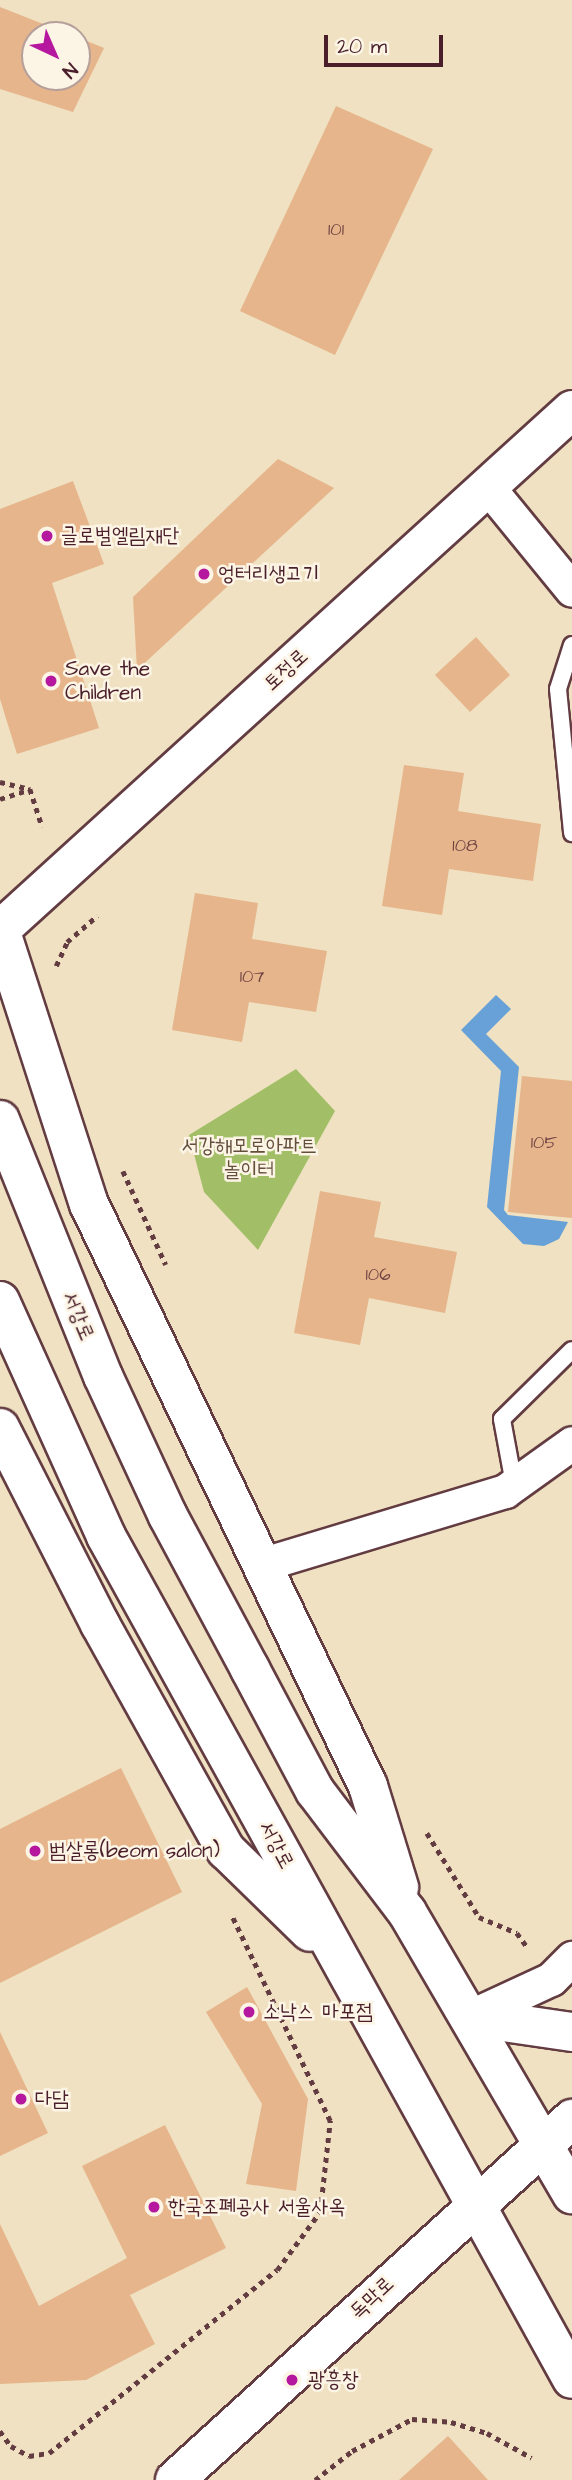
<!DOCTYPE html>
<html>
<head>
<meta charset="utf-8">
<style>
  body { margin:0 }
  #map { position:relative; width:572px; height:2480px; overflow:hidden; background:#efe1c1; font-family:"Architects Daughter","Poor Story",sans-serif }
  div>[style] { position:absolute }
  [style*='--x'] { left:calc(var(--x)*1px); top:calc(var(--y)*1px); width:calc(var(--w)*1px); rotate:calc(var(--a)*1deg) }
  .green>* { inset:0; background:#a2bf67 }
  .water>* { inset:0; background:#67a1d7 }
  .building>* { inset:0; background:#e6b58b }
  .path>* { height:4.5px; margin-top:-2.25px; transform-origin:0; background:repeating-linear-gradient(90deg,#633c42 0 5px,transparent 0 10px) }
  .roads { filter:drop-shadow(2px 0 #633c42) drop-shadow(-2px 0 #633c42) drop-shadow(0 2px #633c42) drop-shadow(0 -2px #633c42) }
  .lane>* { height:16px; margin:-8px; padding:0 8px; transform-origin:8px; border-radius:8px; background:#fff }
  .street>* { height:33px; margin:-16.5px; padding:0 16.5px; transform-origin:16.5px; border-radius:16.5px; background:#fff }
  .secondary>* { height:38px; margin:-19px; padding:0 19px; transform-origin:19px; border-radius:19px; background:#fff }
  .primary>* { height:38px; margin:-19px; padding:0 19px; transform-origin:19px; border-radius:19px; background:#fff }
  .dots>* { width:19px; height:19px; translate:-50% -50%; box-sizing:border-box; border:4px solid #fcf5e5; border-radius:50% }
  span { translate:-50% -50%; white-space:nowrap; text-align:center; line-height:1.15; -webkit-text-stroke:5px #fcf5e5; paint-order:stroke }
  .number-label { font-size:18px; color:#714443 }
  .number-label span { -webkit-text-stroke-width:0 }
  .poi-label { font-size:21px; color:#4a1f2b }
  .left { translate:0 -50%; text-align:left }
  .street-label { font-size:21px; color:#4a1f2b }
  .park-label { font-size:21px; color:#644f3d }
  .north { position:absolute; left:21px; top:21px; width:70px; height:70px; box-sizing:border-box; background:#fcf5e5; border:2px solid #b59f9b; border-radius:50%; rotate:136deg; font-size:19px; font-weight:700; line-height:28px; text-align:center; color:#4a1f2b }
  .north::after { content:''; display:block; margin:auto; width:24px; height:32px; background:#b5179e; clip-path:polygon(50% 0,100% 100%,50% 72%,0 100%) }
  .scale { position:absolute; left:324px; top:35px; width:119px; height:32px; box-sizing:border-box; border:4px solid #4a1f2b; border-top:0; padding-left:9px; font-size:21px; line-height:24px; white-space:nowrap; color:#4a1f2b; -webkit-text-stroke:5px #fcf5e5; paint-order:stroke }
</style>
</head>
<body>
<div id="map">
  <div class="green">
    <div style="clip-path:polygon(296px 1069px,335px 1111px,258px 1250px,204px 1192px,189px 1135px)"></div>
  </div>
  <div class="water">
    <div style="clip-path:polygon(496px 995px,511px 1009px,486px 1034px,519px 1067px,504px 1210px,508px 1215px,568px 1222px,559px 1239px,544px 1246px,523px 1244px,487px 1207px,501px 1071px,461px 1030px)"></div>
  </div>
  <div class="building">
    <div style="clip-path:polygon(0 7px,71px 35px,35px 35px,35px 77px,77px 77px,77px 37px,104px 48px,73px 112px,0 89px)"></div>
    <div style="clip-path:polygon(336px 106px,433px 149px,335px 355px,240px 311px)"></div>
    <div style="clip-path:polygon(278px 459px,334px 488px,137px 670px,133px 597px)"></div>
    <div style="clip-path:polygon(73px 481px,104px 564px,52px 583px,99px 728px,17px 754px,0 699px,0 509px)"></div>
    <div style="clip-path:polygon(476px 637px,510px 675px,470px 712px,435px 675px)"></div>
    <div style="clip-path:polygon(404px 765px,464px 773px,458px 811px,541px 824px,533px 881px,449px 869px,442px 915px,382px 906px)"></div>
    <div style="clip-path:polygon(195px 893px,258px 903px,252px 939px,327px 951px,316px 1012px,249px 1002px,242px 1042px,172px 1030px)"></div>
    <div style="clip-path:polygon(522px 1076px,572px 1081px,572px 1218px,508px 1212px)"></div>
    <div style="clip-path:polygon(320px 1191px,381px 1202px,374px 1237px,457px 1252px,445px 1313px,369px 1298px,360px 1345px,294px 1333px)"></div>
    <div style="clip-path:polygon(121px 1768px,182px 1892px,0 1983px,0 1829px)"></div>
    <div style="clip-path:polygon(247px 1987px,308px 2099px,296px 2191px,246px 2184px,262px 2104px,206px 2012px)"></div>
    <div style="clip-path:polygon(0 2032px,48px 2133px,0 2156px)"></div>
    <div style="clip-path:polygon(165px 2125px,226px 2248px,130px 2295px,155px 2344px,86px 2380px,0 2384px,0 2224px,39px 2306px,127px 2258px,82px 2166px)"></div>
    <div style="clip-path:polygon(448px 2436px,488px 2480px,399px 2480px)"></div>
  </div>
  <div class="path">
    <div style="--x:0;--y:782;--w:31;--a:13"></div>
    <div style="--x:0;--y:799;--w:32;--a:-18"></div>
    <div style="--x:30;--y:789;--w:40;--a:72"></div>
    <div style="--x:56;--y:966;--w:26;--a:-65"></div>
    <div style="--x:67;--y:942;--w:40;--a:-41"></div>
    <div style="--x:123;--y:1171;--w:103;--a:65.4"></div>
    <div style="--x:427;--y:1833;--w:99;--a:58.2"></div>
    <div style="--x:479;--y:1917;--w:41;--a:22.8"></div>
    <div style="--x:517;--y:1933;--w:19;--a:54"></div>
    <div style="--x:0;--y:2431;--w:19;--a:54"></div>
    <div style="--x:11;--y:2446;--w:21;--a:29"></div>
    <div style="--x:29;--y:2456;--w:20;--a:-9"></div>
    <div style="--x:49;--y:2453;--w:292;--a:-38.8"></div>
    <div style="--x:277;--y:2270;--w:72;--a:-53.4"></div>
    <div style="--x:320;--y:2212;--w:92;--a:-83.7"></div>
    <div style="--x:330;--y:2121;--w:229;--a:-115.6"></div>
    <div style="--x:315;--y:2480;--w:47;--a:-38.1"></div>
    <div style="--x:352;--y:2451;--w:68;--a:-28.1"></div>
    <div style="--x:412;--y:2419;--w:39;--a:4"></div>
    <div style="--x:451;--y:2422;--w:38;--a:17"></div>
    <div style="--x:487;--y:2433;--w:51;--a:29.1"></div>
  </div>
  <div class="roads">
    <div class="lane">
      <div style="--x:572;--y:645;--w:46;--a:107.7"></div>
      <div style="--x:558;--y:689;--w:145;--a:84.4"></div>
      <div style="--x:514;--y:1484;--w:66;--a:-100.5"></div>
      <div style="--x:502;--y:1419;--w:98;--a:-44.6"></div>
    </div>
    <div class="street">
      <div style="--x:487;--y:486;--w:134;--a:50.7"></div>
      <div style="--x:260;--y:1565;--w:256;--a:-16.8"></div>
      <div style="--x:505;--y:1491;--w:82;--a:-35.6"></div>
      <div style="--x:469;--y:2017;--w:90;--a:-24.9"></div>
      <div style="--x:551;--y:1979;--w:30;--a:-45"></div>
    </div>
    <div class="secondary">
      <div style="--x:0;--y:930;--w:773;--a:-42.27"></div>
      <div style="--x:175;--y:2480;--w:537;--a:-42.28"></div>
    </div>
    <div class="primary">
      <div style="--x:0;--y:929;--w:289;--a:72.1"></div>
      <div style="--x:89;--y:1204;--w:645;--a:64.39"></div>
      <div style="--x:368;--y:1786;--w:106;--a:72.9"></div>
      <div style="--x:0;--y:1120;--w:276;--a:68.1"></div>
      <div style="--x:103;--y:1376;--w:154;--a:65.1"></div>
      <div style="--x:168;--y:1516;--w:174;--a:61.8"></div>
      <div style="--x:250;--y:1669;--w:138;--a:62"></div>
      <div style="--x:315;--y:1791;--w:152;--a:52.8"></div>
      <div style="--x:407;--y:1912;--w:327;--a:59.7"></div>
      <div style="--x:0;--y:1301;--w:258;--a:65.7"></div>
      <div style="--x:106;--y:1536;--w:963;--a:61.07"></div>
      <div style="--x:0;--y:1428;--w:220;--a:63"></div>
      <div style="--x:100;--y:1624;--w:259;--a:60.9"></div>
      <div style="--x:226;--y:1850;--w:117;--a:44.3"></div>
      <div style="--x:469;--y:2017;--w:104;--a:8.3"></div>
    </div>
  </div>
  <div class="dots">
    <div style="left:47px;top:536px;background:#b5179e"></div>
    <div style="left:204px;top:574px;background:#b5179e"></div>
    <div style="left:51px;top:681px;background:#b5179e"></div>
    <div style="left:35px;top:1851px;background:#b5179e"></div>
    <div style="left:249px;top:2012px;background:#b5179e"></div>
    <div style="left:21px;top:2099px;background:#b5179e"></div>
    <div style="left:154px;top:2207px;background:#b5179e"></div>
    <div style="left:292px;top:2380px;background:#b5179e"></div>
  </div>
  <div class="number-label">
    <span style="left:336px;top:230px">101</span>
    <span style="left:465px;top:846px">108</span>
    <span style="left:252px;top:977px">107</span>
    <span style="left:544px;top:1143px">105</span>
    <span style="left:378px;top:1275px">106</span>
  </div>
  <div class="poi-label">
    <span class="left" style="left:61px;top:536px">글로벌엘림재단</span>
    <span class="left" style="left:218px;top:574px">엉터리생고기</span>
    <span class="left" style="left:65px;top:681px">Save the<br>Children</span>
    <span class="left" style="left:49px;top:1851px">범살롱(beom salon)</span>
    <span class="left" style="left:263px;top:2012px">소낙스 마포점</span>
    <span class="left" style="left:35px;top:2099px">다담</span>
    <span class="left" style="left:168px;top:2207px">한국조폐공사 서울사옥</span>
    <span class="left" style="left:308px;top:2380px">광흥창</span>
  </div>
  <div class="street-label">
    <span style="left:286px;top:670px;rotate:-42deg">토정로</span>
    <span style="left:78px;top:1316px;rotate:67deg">서강로</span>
    <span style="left:276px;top:1845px;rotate:62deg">서강로</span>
    <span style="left:372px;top:2298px;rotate:-43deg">독막로</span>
  </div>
  <div class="park-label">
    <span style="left:249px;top:1158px">서강해모로아파트<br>놀이터</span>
  </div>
  <div class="north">N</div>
  <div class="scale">20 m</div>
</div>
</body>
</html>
